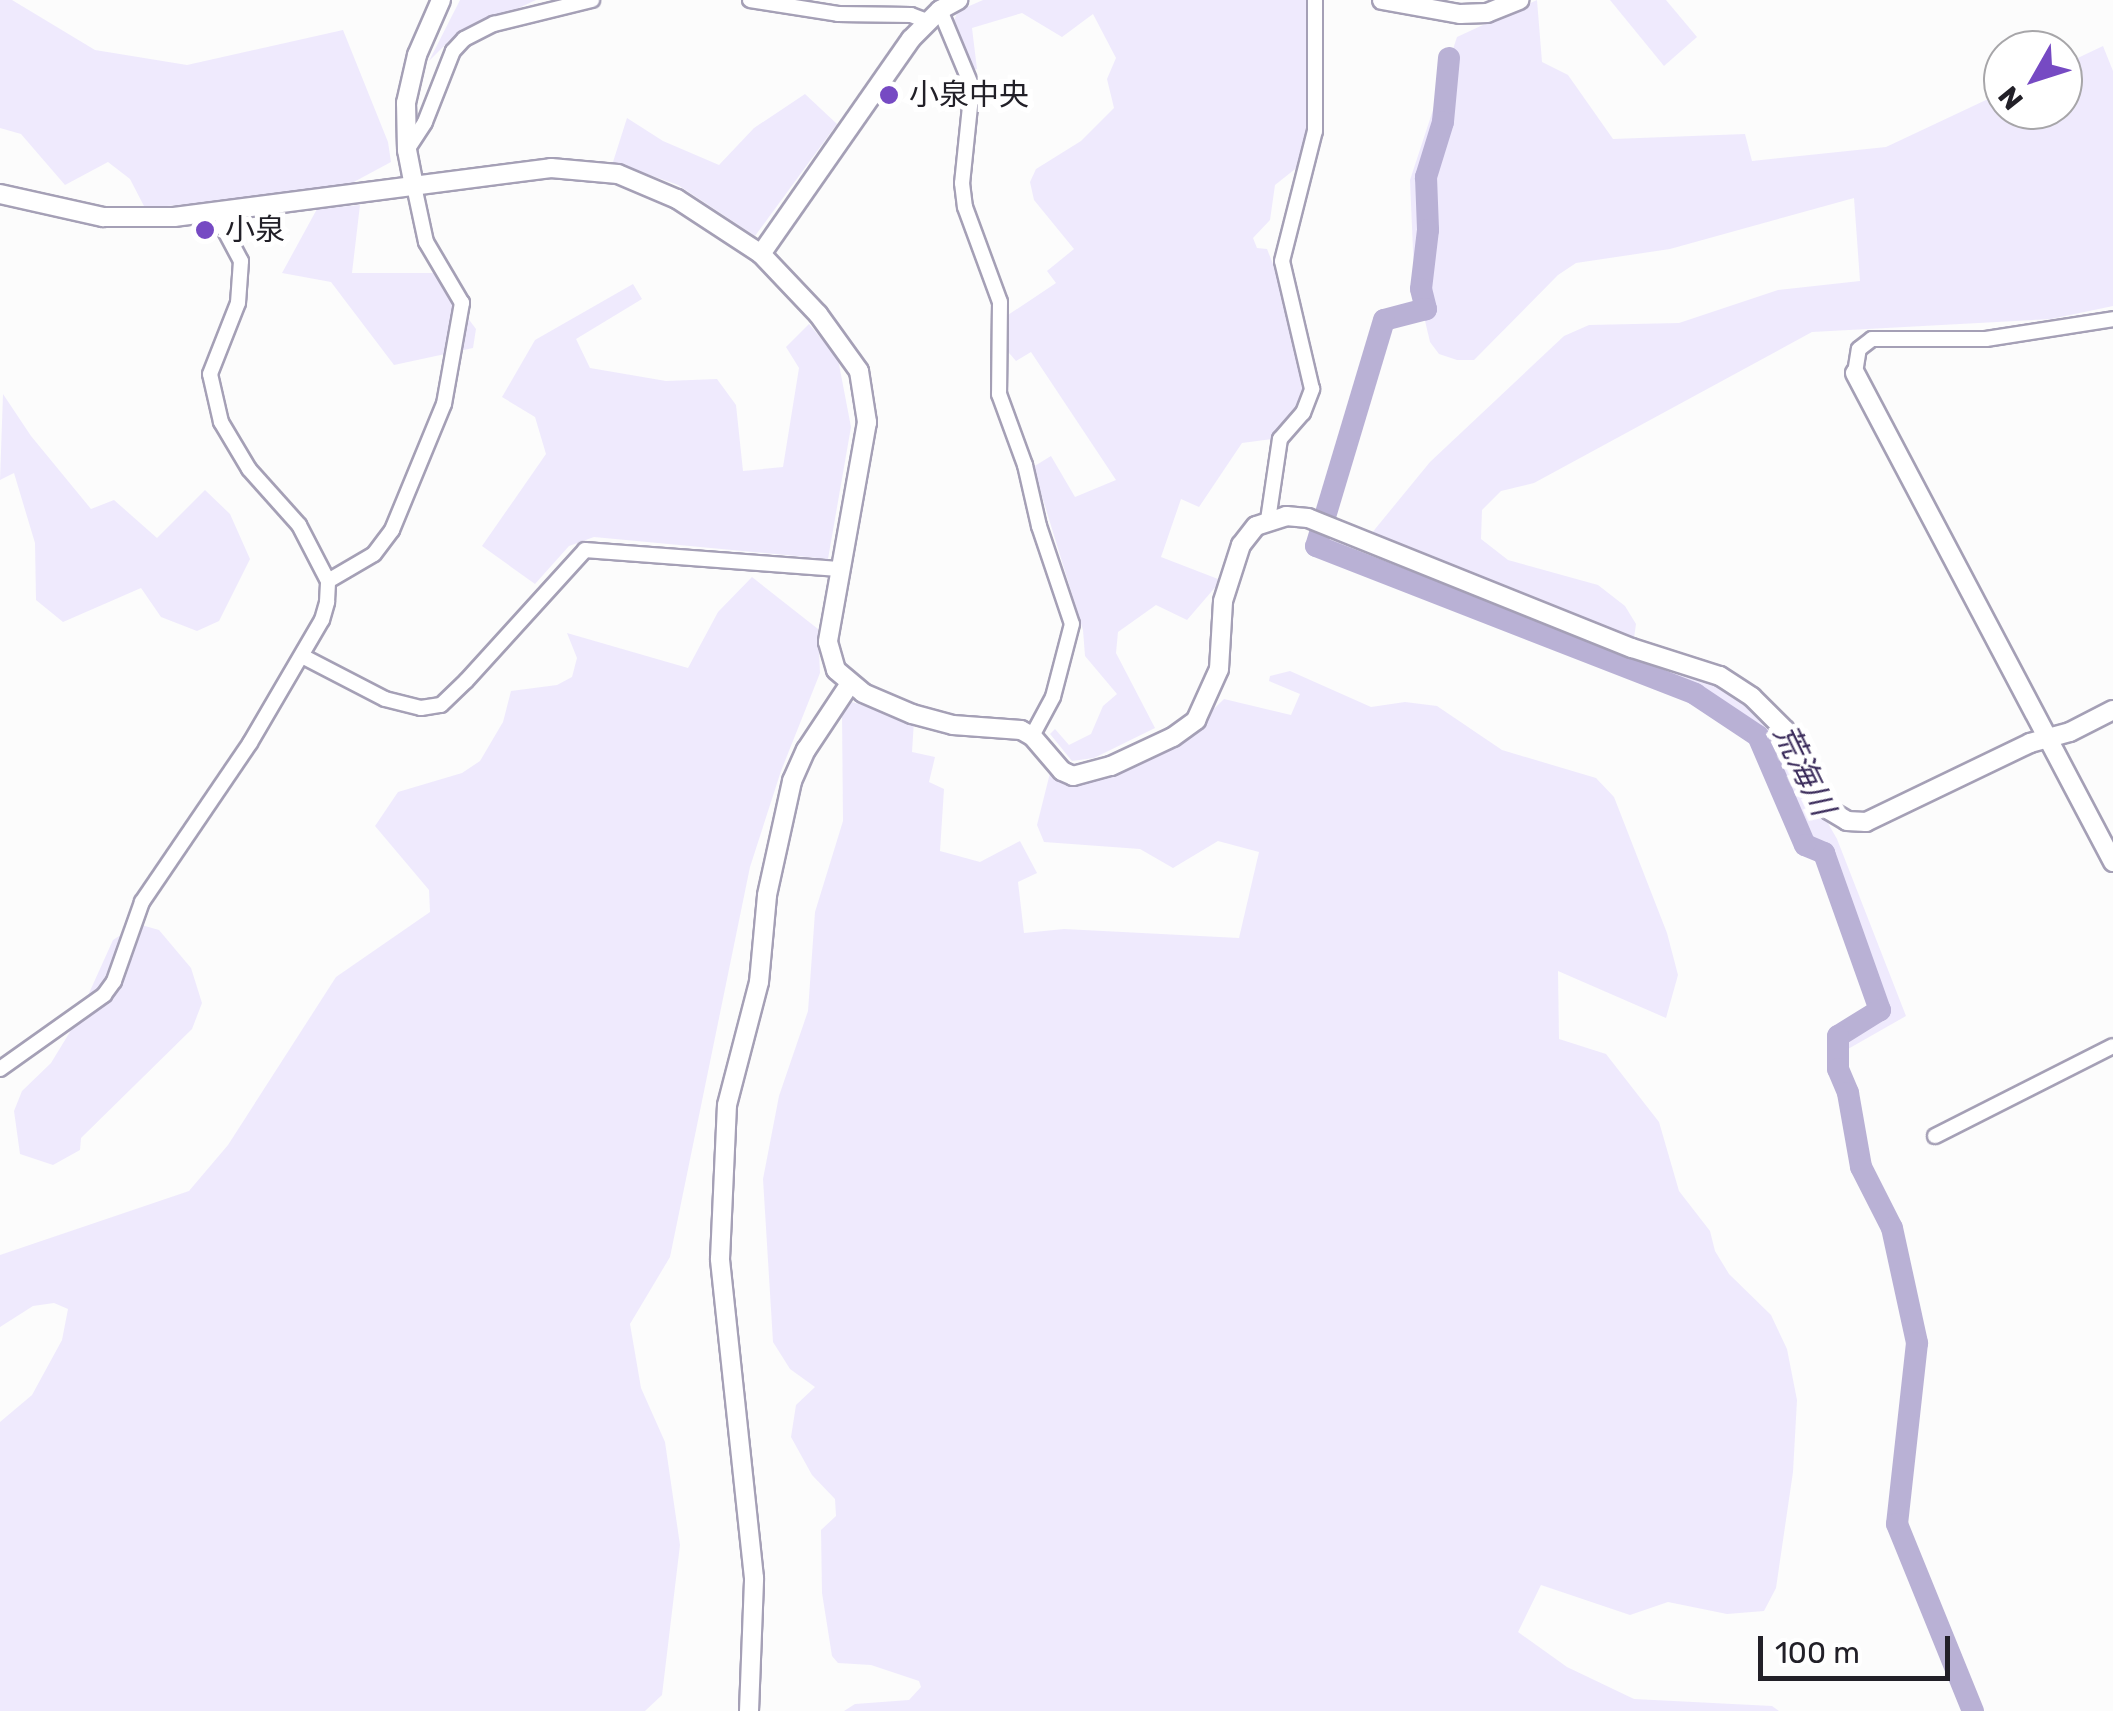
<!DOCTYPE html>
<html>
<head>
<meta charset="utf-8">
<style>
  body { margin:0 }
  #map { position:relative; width:2113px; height:1711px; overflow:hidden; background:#fcfcfc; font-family:Rubik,"Noto Sans JP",sans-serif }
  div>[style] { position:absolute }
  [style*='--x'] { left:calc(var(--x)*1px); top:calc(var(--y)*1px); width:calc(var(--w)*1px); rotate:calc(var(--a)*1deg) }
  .green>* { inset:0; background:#efeafd }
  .river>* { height:22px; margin:-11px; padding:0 11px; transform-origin:11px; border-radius:11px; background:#b9b1d5 }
  .roads { filter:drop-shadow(2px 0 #a5a0b6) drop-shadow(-2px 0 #a5a0b6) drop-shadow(0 2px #a5a0b6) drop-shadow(0 -2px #a5a0b6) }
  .minor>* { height:14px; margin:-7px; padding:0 7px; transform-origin:7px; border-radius:7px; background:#fff }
  .tertiary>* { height:18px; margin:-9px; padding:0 9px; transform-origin:9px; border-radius:9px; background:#fff }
  .dots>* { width:28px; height:28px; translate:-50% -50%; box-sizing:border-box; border:5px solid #fff; border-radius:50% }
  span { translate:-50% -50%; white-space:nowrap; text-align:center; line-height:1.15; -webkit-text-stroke:10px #fff; paint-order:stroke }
  .poi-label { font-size:30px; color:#222028 }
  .left { translate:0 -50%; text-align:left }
  .water-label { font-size:32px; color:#3c2d5c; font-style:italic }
  .north { position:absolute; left:1983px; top:30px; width:100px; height:100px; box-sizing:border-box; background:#fff; border:2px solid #a7a6a9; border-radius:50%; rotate:231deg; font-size:28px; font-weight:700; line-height:40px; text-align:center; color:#222028 }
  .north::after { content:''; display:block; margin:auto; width:35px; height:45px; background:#764ac3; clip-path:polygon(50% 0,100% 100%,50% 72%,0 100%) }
  .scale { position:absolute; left:1758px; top:1636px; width:192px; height:45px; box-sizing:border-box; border:5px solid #222028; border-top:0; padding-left:12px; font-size:30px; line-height:35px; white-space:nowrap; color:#222028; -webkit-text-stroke:8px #fff; paint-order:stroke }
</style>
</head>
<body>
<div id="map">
  <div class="green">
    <div style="clip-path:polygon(0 0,12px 0,95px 50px,187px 65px,343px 30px,388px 142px,391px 162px,339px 190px,145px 208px,130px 179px,108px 162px,65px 185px,21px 134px,0 128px)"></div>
    <div style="clip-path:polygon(460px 0,536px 0,450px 40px,429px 61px)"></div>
    <div style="clip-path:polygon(983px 0,1307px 0,1311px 133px,1304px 162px,1275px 185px,1270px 220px,1253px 238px,1257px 248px,1267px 249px,1283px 289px,1304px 397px,1272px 439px,1242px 443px,1199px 507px,1181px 499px,1161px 557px,1218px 579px,1218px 584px,1187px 620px,1156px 605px,1118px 632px,1116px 653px,1155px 728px,1094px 758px,1072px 761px,1050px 734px,1055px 729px,1069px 745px,1091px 734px,1103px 706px,1117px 694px,1085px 656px,1083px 630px,1033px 467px,1051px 456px,1075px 497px,1116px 480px,1031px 352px,1016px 361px,1003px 346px,1005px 317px,1056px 283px,1047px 271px,1074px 249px,1034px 200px,1030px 182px,1036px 169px,1081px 141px,1114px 108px,1107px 79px,1116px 58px,1093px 14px,1062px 37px,1022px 13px,972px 28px,977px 69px,971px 71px,952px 25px,958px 11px)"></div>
    <div style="clip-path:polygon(1537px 0,1542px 62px,1568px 75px,1613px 139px,1745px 134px,1752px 161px,1886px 147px,2003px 92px,2003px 110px,2063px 110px,2063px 65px,2103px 46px,2113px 71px,2113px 306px,2051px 319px,1812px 332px,1534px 483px,1501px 491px,1482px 510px,1481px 539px,1508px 560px,1598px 585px,1625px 606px,1636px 624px,1634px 638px,1371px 534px,1430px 462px,1564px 336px,1589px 325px,1679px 323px,1778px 290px,1860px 281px,1854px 198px,1670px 249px,1576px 263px,1558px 275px,1474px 360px,1457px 360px,1439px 354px,1430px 342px,1414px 274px,1410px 180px,1457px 37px)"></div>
    <div style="clip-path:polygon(1610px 0,1666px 0,1697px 37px,1664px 66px)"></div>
    <div style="clip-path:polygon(805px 94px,837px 124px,755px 236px,678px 185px,613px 162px,627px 118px,663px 141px,719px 165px,754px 128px)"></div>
    <div style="clip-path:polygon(360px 205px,352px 273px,434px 273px,476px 329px,473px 348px,394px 365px,331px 282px,282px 273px,317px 209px)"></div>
    <div style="clip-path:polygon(633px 284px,642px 299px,576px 339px,590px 368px,666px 381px,717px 379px,736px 405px,743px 471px,783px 467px,799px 368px,786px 347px,809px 324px,838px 359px,851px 427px,828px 559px,594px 537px,569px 546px,535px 584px,482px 546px,546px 454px,535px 417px,502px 397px,535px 340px)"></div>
    <div style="clip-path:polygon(3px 394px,31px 436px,91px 509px,114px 500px,157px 538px,205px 490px,230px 514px,250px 559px,219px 621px,197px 631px,161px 617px,141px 588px,63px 622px,36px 600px,35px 543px,14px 473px,0 480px)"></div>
    <div style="clip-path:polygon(1322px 536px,1708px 681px,1750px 706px,1779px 737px,1837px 839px,1906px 1016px,1848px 1049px,1845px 1038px,1885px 1011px,1827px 850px,1808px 841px,1760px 733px,1697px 690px,1410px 587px,1321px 544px)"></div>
    <div style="clip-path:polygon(752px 577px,818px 629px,820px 673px,781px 771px,750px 867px,670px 1257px,630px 1324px,641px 1388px,665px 1442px,680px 1545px,662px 1695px,645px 1711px,0 1711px,0 1422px,32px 1395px,62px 1340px,68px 1309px,54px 1303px,33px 1306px,0 1327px,0 1255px,189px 1191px,228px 1145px,336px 977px,430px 912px,429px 890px,375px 826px,398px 792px,462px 773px,480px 761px,503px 722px,511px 691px,557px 685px,572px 677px,577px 658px,567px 633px,688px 668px,718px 612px)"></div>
    <div style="clip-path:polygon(1290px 671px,1371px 707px,1405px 702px,1437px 706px,1502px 750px,1596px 778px,1614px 797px,1667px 933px,1678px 975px,1666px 1018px,1558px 971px,1559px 1039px,1606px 1054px,1659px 1122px,1679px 1191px,1710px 1231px,1715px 1251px,1729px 1274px,1771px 1315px,1787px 1349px,1797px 1400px,1793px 1472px,1776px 1588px,1764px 1611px,1727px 1614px,1668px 1602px,1630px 1615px,1541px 1585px,1518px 1632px,1567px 1667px,1634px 1699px,1772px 1706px,1779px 1711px,844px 1711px,855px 1704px,909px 1700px,921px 1687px,919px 1681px,871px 1665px,838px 1663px,832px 1656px,822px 1593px,821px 1530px,836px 1516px,835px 1499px,812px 1475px,791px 1437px,796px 1405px,815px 1387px,790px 1369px,773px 1342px,763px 1179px,779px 1096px,808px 1011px,815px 912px,843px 821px,842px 714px,852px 702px,914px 721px,912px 752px,935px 757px,929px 782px,944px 789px,940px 851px,980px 862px,1020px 841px,1037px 873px,1018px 882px,1024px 933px,1064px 929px,1239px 938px,1259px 852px,1218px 841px,1173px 868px,1140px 849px,1044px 842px,1037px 825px,1050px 773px,1067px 783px,1084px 784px,1176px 746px,1224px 699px,1291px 715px,1300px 694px,1269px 681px,1270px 676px)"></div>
    <div style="clip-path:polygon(138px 924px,159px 930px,191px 968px,202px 1003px,192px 1029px,81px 1138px,80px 1150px,53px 1165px,20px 1154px,14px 1111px,22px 1091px,51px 1063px,76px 1022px,113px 940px)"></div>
  </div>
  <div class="river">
    <div style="--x:1449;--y:58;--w:64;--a:95.4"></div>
    <div style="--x:1443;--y:122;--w:58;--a:107.2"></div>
    <div style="--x:1426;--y:177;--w:53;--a:87.8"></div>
    <div style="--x:1428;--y:230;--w:59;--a:96.8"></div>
    <div style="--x:1421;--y:289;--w:21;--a:76"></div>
    <div style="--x:1426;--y:309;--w:43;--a:165.3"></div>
    <div style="--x:1384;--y:320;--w:236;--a:106.7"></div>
    <div style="--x:1316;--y:546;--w:407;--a:21.3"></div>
    <div style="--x:1695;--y:694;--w:76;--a:33.7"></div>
    <div style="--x:1758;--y:736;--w:119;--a:66.7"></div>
    <div style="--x:1805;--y:845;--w:21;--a:23"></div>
    <div style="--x:1824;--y:853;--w:167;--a:70.4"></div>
    <div style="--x:1880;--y:1010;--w:49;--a:148.2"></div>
    <div style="--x:1838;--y:1036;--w:33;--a:90"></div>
    <div style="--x:1838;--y:1069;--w:26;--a:67"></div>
    <div style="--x:1848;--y:1093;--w:75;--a:80"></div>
    <div style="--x:1861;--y:1167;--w:68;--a:63.1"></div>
    <div style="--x:1892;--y:1228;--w:118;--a:77.7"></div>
    <div style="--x:1917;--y:1343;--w:182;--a:96.3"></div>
    <div style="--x:1897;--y:1524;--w:202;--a:67.9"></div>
  </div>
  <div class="roads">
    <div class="minor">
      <div style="--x:750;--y:0;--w:89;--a:9"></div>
      <div style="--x:838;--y:14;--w:73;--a:0.8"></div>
      <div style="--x:911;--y:15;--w:17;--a:21"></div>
      <div style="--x:940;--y:10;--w:83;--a:67.4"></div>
      <div style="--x:972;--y:87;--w:97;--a:95.9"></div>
      <div style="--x:962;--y:183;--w:24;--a:83"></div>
      <div style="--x:965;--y:207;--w:101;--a:69.8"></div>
      <div style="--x:1000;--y:302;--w:92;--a:90.6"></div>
      <div style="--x:999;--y:394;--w:76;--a:69.9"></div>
      <div style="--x:1025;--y:465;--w:63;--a:77.1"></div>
      <div style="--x:1039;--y:526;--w:103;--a:71.4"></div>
      <div style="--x:1072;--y:624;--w:75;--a:104.6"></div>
      <div style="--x:1053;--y:697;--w:44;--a:118.3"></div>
      <div style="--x:407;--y:150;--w:33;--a:-57"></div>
      <div style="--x:425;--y:122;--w:76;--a:-68.5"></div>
      <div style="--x:453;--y:51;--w:16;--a:-47"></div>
      <div style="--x:464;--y:39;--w:34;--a:-27"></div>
      <div style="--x:494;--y:24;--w:101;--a:-13.8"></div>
      <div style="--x:1855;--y:373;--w:24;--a:-81"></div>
      <div style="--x:1859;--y:349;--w:16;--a:-38"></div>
      <div style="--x:1872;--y:339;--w:114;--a:0"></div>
      <div style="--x:1986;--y:339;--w:129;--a:-8.9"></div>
      <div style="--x:1268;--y:520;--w:82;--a:-81.6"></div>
      <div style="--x:1280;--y:439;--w:35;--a:-49"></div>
      <div style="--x:1303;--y:413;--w:26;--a:-69"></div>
      <div style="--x:1312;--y:389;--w:131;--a:-103.2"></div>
      <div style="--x:1282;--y:261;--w:134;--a:-75.8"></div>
      <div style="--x:1315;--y:131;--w:131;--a:-90"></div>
      <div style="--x:328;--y:581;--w:53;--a:-30.4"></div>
      <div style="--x:374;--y:554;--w:30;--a:-53"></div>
      <div style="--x:392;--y:530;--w:136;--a:-67.6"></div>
      <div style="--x:444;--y:404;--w:103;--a:-79.9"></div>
      <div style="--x:462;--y:303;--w:71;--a:-120.5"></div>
      <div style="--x:426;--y:242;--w:57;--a:-102.1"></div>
      <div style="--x:302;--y:656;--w:93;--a:27.4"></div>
      <div style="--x:385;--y:699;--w:37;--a:14"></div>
      <div style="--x:421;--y:708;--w:20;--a:-9"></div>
      <div style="--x:441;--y:705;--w:35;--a:-44"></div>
      <div style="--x:466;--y:681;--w:177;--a:-47.7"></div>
      <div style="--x:585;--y:550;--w:254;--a:4.3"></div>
      <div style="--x:0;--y:1069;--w:128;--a:-35.4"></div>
      <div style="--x:104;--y:995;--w:17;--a:-54"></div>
      <div style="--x:114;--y:981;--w:84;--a:-70.5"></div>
      <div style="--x:142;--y:902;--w:192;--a:-55.8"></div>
      <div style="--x:250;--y:743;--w:143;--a:-59.7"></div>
      <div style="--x:322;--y:620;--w:19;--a:-74"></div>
      <div style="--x:327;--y:602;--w:21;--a:-87"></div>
      <div style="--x:328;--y:581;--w:63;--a:-117.4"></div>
      <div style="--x:299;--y:525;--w:75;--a:-131.8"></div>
      <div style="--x:249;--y:469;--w:55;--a:-120.8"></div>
      <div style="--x:221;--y:422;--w:49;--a:-102.9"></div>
      <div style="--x:210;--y:374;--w:76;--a:-68.5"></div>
      <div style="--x:238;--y:303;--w:42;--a:-85.9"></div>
      <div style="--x:241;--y:261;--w:36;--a:-118"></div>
      <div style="--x:224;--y:229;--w:17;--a:-97"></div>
      <div style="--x:1935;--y:1136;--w:199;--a:-26.8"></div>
    </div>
    <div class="tertiary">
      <div style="--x:1382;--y:0;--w:79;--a:10.2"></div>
      <div style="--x:1460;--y:14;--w:27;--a:-2"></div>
      <div style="--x:1487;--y:13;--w:35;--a:-22"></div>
      <div style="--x:414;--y:186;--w:37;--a:-101"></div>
      <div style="--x:407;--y:150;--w:47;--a:-91.2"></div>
      <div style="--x:406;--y:103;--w:49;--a:-77.1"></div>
      <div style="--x:417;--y:55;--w:60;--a:-66.4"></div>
      <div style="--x:0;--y:194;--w:106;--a:12.6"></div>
      <div style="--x:103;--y:217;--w:71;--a:0"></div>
      <div style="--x:174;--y:217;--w:380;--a:-7.4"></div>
      <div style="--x:551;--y:168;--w:67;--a:5.1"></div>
      <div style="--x:618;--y:174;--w:64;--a:23"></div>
      <div style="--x:677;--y:199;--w:100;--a:33.2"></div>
      <div style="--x:761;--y:254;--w:83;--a:46.5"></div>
      <div style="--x:818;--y:314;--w:70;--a:54.3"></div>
      <div style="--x:859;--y:371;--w:52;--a:81.1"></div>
      <div style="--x:867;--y:422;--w:223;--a:100.1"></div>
      <div style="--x:828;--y:642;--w:29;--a:74"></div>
      <div style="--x:836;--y:670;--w:35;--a:40"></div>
      <div style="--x:863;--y:693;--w:53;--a:23.2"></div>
      <div style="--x:912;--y:714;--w:42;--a:15"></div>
      <div style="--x:953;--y:725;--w:68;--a:4.2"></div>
      <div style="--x:1021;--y:730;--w:13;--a:29"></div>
      <div style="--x:1032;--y:736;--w:46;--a:49.4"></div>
      <div style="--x:1062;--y:771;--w:12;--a:24"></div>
      <div style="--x:1073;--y:776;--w:39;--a:-15"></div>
      <div style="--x:1111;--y:766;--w:68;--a:-25.1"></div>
      <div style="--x:1173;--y:737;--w:29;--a:-36"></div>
      <div style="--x:1196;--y:720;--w:56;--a:-65.7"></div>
      <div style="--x:1219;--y:669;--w:68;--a:-86.6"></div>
      <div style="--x:1223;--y:601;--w:59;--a:-72.2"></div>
      <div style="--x:1241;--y:545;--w:24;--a:-52"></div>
      <div style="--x:1256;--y:526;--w:32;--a:-18"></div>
      <div style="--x:1286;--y:516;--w:22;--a:5"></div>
      <div style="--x:1308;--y:518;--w:349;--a:21.9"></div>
      <div style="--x:1632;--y:648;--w:92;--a:17.7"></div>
      <div style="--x:1720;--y:676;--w:38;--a:33"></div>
      <div style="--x:1752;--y:697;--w:47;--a:45"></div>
      <div style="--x:1785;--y:730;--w:91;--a:61.2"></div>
      <div style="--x:1829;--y:810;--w:21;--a:31"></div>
      <div style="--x:1847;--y:821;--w:19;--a:3"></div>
      <div style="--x:1866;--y:822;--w:182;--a:-25.7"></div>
      <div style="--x:2030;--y:743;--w:41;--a:-15.4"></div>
      <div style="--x:2070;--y:732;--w:48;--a:-27.1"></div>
      <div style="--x:761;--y:254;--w:262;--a:-55.1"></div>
      <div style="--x:911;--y:39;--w:41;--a:-45"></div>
      <div style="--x:940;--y:10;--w:21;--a:-29"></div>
      <div style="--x:1855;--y:373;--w:553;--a:62.18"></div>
      <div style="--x:749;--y:1711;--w:133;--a:-87.8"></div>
      <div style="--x:754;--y:1578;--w:321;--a:-96.1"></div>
      <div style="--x:720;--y:1259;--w:154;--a:-87.4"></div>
      <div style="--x:727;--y:1105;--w:127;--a:-75.4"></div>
      <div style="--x:759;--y:982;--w:87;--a:-84.7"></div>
      <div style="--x:767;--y:895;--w:117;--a:-77.6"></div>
      <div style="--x:792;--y:781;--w:34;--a:-66"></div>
      <div style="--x:806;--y:750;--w:78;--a:-56.5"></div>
    </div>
  </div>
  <div class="dots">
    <div style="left:889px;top:95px;background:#764ac3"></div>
    <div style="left:205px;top:230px;background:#764ac3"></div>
  </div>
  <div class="poi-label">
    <span class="left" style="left:909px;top:95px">小泉中央</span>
    <span class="left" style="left:225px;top:230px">小泉</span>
  </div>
  <div class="water-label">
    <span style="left:1804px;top:770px;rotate:64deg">荒海川</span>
  </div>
  <div class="north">N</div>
  <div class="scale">100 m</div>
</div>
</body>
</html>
